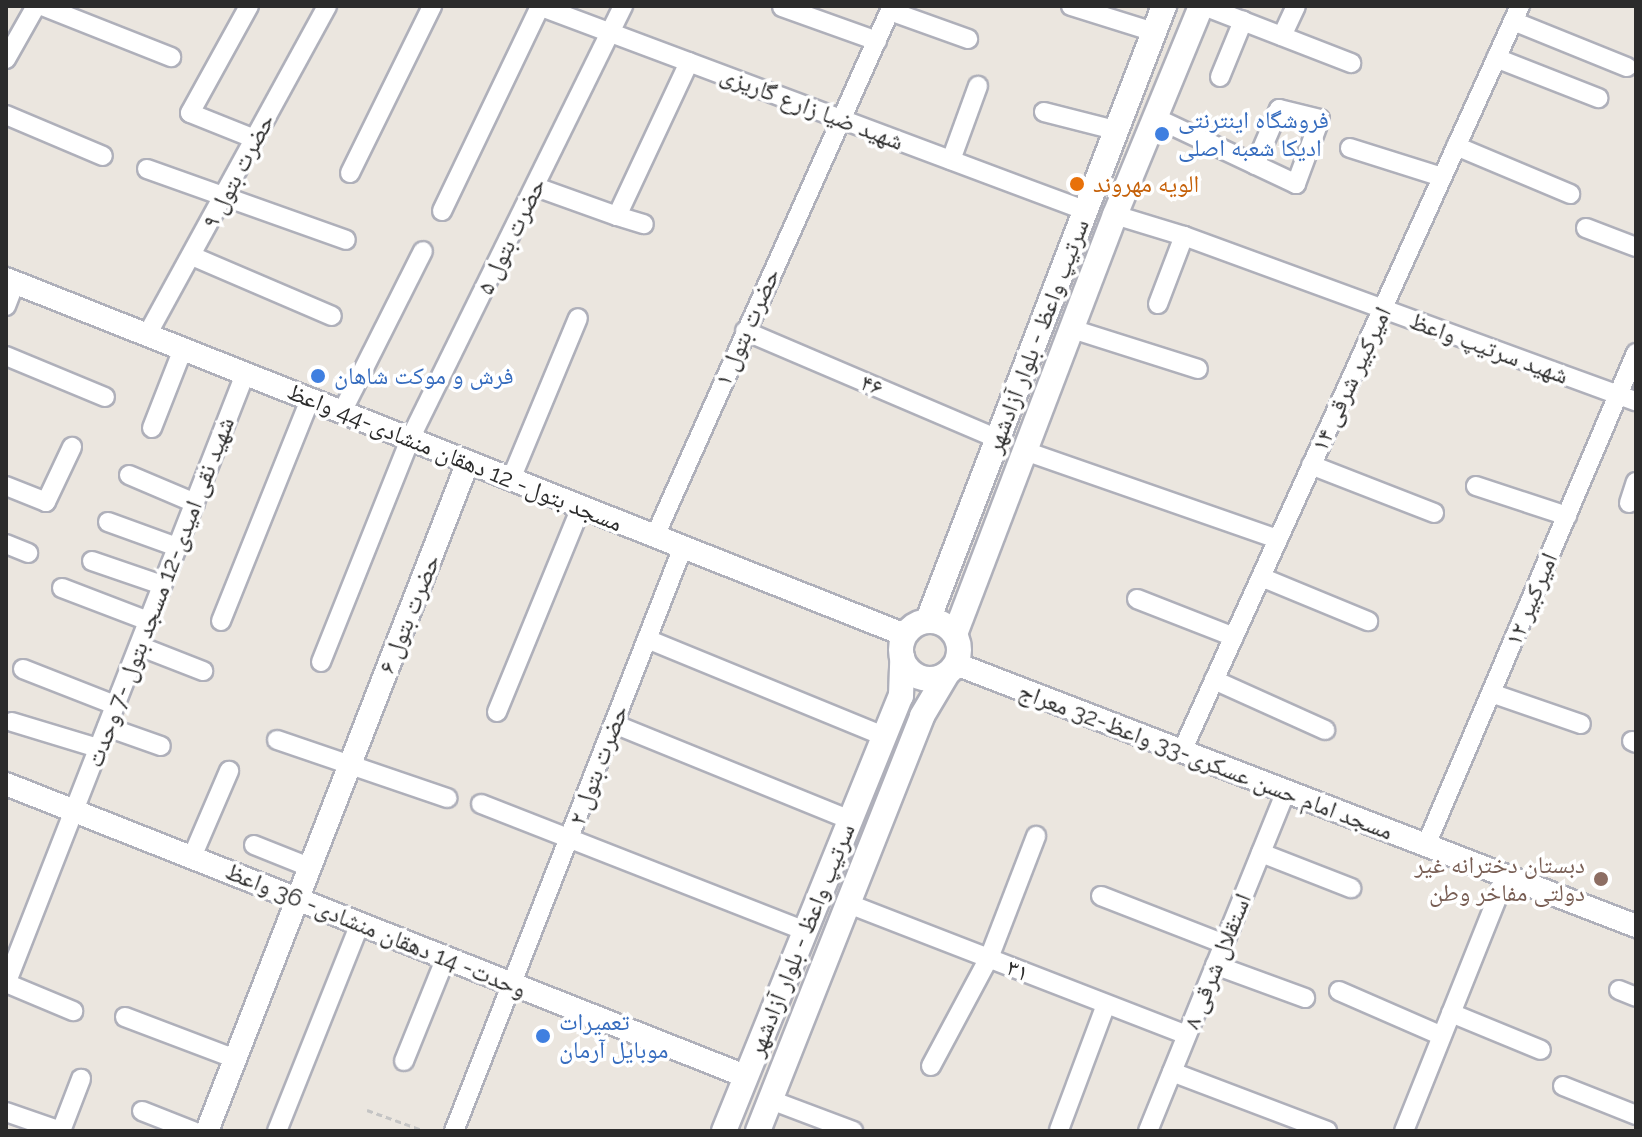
<!DOCTYPE html>
<html>
<head>
<meta charset="utf-8">
<style>
  body { margin:0 }
  #map { position:relative; width:1642px; height:1137px; overflow:hidden; background:#ebe6df; font-family:Raleway,"Noto Naskh Arabic",sans-serif }
  div>[style] { position:absolute }
  [style*='--x'] { left:calc(var(--x)*1px); top:calc(var(--y)*1px); width:calc(var(--w)*1px); rotate:calc(var(--a)*1deg) }
  .path>* { height:3px; margin-top:-1.5px; transform-origin:0; background:repeating-linear-gradient(90deg,#c4c4c4 0 6px,transparent 0 10px) }
  .roads { filter:drop-shadow(2px 0 #afb0ba) drop-shadow(-2px 0 #afb0ba) drop-shadow(0 2px #afb0ba) drop-shadow(0 -2px #afb0ba) }
  .minor>* { height:18px; margin:-9px; padding:0 9px; transform-origin:9px; border-radius:9px; background:#fff }
  .tertiary>* { height:22px; margin:-11px; padding:0 11px; transform-origin:11px; border-radius:11px; background:#fff }
  .secondary>* { height:24px; margin:-12px; padding:0 12px; transform-origin:12px; border-radius:12px; background:#fff }
  .secondary>.ring { margin:-12px; padding:0; box-sizing:content-box; background:none; border:24px solid #fff; border-radius:50% }
  .dots>* { width:22px; height:22px; translate:-50% -50%; box-sizing:border-box; border:4px solid #fff; border-radius:50% }
  span { translate:-50% -50%; white-space:nowrap; text-align:center; line-height:1.15; -webkit-text-stroke:7px #fff; paint-order:stroke }
  .street-label { font-size:24px; color:#2b2b2b }
  .shop-label { font-size:24px; color:#366cbe }
  .left { translate:0 -50%; text-align:left }
  .food-label { font-size:24px; color:#c56008 }
  .education-label { font-size:24px; color:#785e54 }
  .right { translate:-100% -50%; text-align:right }
  .frame { position:absolute; inset:0; border:8px solid #2b2b2b; pointer-events:none }
</style>
</head>
<body>
<div id="map">
  <div class="path">
    <div style="--x:367;--y:1110;--w:62;--a:19.9"></div>
  </div>
  <div class="roads">
    <div class="minor">
      <div style="--x:42;--y:6;--w:139;--a:21.6"></div>
      <div style="--x:249;--y:6;--w:122;--a:118.9"></div>
      <div style="--x:190;--y:113;--w:70;--a:21.8"></div>
      <div style="--x:539;--y:6;--w:582;--a:20.52"></div>
      <div style="--x:1071;--y:6;--w:87;--a:17.4"></div>
      <div style="--x:1204;--y:6;--w:158;--a:21.2"></div>
      <div style="--x:782;--y:7;--w:101;--a:19.7"></div>
      <div style="--x:890;--y:11;--w:83;--a:19.7"></div>
      <div style="--x:1513;--y:21;--w:123;--a:22"></div>
      <div style="--x:1282;--y:36;--w:33;--a:-65"></div>
      <div style="--x:1496;--y:58;--w:110;--a:21.4"></div>
      <div style="--x:6;--y:59;--w:61;--a:-60.5"></div>
      <div style="--x:1220;--y:77;--w:61;--a:-67.7"></div>
      <div style="--x:1044;--y:112;--w:73;--a:14.2"></div>
      <div style="--x:6;--y:115;--w:105;--a:22.9"></div>
      <div style="--x:1156;--y:118;--w:155;--a:25.2"></div>
      <div style="--x:1296;--y:184;--w:69;--a:-69.7"></div>
      <div style="--x:1320;--y:119;--w:42;--a:-166.3"></div>
      <div style="--x:1279;--y:109;--w:61;--a:113.2"></div>
      <div style="--x:1456;--y:146;--w:124;--a:22.8"></div>
      <div style="--x:1350;--y:148;--w:96;--a:17.5"></div>
      <div style="--x:951;--y:160;--w:79;--a:-70"></div>
      <div style="--x:147;--y:169;--w:211;--a:19.6"></div>
      <div style="--x:350;--y:173;--w:186;--a:-63.8"></div>
      <div style="--x:536;--y:187;--w:86;--a:19.7"></div>
      <div style="--x:617;--y:216;--w:170;--a:-64.9"></div>
      <div style="--x:442;--y:211;--w:227;--a:-64.4"></div>
      <div style="--x:1115;--y:215;--w:72;--a:16.9"></div>
      <div style="--x:1184;--y:236;--w:481;--a:20.1"></div>
      <div style="--x:617;--y:216;--w:28;--a:17"></div>
      <div style="--x:1586;--y:228;--w:53;--a:20.8"></div>
      <div style="--x:192;--y:256;--w:152;--a:23.2"></div>
      <div style="--x:1158;--y:304;--w:73;--a:-69.1"></div>
      <div style="--x:6;--y:306;--w:25;--a:-69"></div>
      <div style="--x:1072;--y:329;--w:132;--a:17.6"></div>
      <div style="--x:745;--y:331;--w:275;--a:23.1"></div>
      <div style="--x:147;--y:335;--w:375;--a:-61.3"></div>
      <div style="--x:6;--y:356;--w:107;--a:22.5"></div>
      <div style="--x:342;--y:412;--w:180;--a:-63.3"></div>
      <div style="--x:152;--y:428;--w:85;--a:-68.6"></div>
      <div style="--x:1025;--y:451;--w:268;--a:19.2"></div>
      <div style="--x:1311;--y:465;--w:132;--a:21.3"></div>
      <div style="--x:129;--y:475;--w:72;--a:23"></div>
      <div style="--x:511;--y:479;--w:174;--a:-67.4"></div>
      <div style="--x:6;--y:486;--w:43;--a:21.8"></div>
      <div style="--x:46;--y:502;--w:61;--a:-64.7"></div>
      <div style="--x:1476;--y:486;--w:96;--a:18.2"></div>
      <div style="--x:1629;--y:503;--w:22;--a:-72"></div>
      <div style="--x:108;--y:522;--w:73;--a:19.9"></div>
      <div style="--x:655;--y:536;--w:581;--a:-65.91"></div>
      <div style="--x:6;--y:544;--w:24;--a:22"></div>
      <div style="--x:92;--y:561;--w:74;--a:18.9"></div>
      <div style="--x:1261;--y:577;--w:116;--a:22.4"></div>
      <div style="--x:62;--y:588;--w:92;--a:21"></div>
      <div style="--x:1137;--y:599;--w:104;--a:21.4"></div>
      <div style="--x:221;--y:621;--w:238;--a:-68.1"></div>
      <div style="--x:647;--y:639;--w:256;--a:22.3"></div>
      <div style="--x:139;--y:646;--w:69;--a:21.3"></div>
      <div style="--x:321;--y:662;--w:240;--a:-68.2"></div>
      <div style="--x:410;--y:439;--w:483;--a:-63.8"></div>
      <div style="--x:23;--y:669;--w:99;--a:21.4"></div>
      <div style="--x:1214;--y:680;--w:122;--a:24.2"></div>
      <div style="--x:1491;--y:693;--w:95;--a:19"></div>
      <div style="--x:497;--y:712;--w:222;--a:-67.7"></div>
      <div style="--x:12;--y:722;--w:90;--a:16.8"></div>
      <div style="--x:614;--y:724;--w:256;--a:22.1"></div>
      <div style="--x:107;--y:727;--w:57;--a:19.4"></div>
      <div style="--x:277;--y:740;--w:180;--a:18.8"></div>
      <div style="--x:1632;--y:741;--w:4;--a:27"></div>
      <div style="--x:1182;--y:751;--w:818;--a:-65.6"></div>
      <div style="--x:481;--y:804;--w:350;--a:21.4"></div>
      <div style="--x:254;--y:845;--w:59;--a:21.8"></div>
      <div style="--x:1426;--y:845;--w:535;--a:-66.89"></div>
      <div style="--x:1261;--y:853;--w:97;--a:21.3"></div>
      <div style="--x:192;--y:857;--w:94;--a:-66.7"></div>
      <div style="--x:1101;--y:896;--w:132;--a:21.3"></div>
      <div style="--x:849;--y:904;--w:362;--a:21.2"></div>
      <div style="--x:1215;--y:965;--w:96;--a:20.1"></div>
      <div style="--x:6;--y:983;--w:73;--a:22.7"></div>
      <div style="--x:6;--y:984;--w:655;--a:-68.6"></div>
      <div style="--x:1619;--y:990;--w:18;--a:22"></div>
      <div style="--x:1339;--y:991;--w:112;--a:23.6"></div>
      <div style="--x:1451;--y:1013;--w:97;--a:22.3"></div>
      <div style="--x:125;--y:1017;--w:116;--a:20.8"></div>
      <div style="--x:404;--y:1061;--w:112;--a:-68"></div>
      <div style="--x:931;--y:1066;--w:123;--a:-61.8"></div>
      <div style="--x:989;--y:958;--w:131;--a:-68.9"></div>
      <div style="--x:1172;--y:1072;--w:166;--a:20.8"></div>
      <div style="--x:1563;--y:1086;--w:79;--a:21.7"></div>
      <div style="--x:771;--y:1100;--w:88;--a:20.7"></div>
      <div style="--x:142;--y:1111;--w:55;--a:21.4"></div>
      <div style="--x:6;--y:1112;--w:58;--a:19.1"></div>
      <div style="--x:1059;--y:1130;--w:134;--a:-69.5"></div>
      <div style="--x:61;--y:1131;--w:56;--a:-69"></div>
      <div style="--x:277;--y:1131;--w:223;--a:-68.2"></div>
      <div style="--x:454;--y:1131;--w:627;--a:-68.59"></div>
      <div style="--x:1148;--y:1131;--w:367;--a:-67.9"></div>
      <div style="--x:1404;--y:1131;--w:275;--a:-68.2"></div>
    </div>
    <div class="tertiary">
      <div style="--x:6;--y:279;--w:967;--a:21.6"></div>
      <div style="--x:956;--y:664;--w:729;--a:21.07"></div>
      <div style="--x:6;--y:784;--w:795;--a:21.56"></div>
      <div style="--x:207;--y:1131;--w:718;--a:-68.69"></div>
    </div>
    <div class="secondary">
      <div style="--x:928;--y:620;--w:658;--a:-68.97"></div>
      <div class="ring" style="left:901px;top:621px;width:34px;height:34px"></div>
      <div style="--x:955;--y:634;--w:449;--a:-69.1"></div>
      <div style="--x:1115;--y:215;--w:226;--a:-67.6"></div>
      <div style="--x:724;--y:1131;--w:470;--a:-67.9"></div>
      <div style="--x:901;--y:696;--w:38;--a:-88"></div>
      <div style="--x:758;--y:1131;--w:446;--a:-68.4"></div>
      <div style="--x:922;--y:716;--w:49;--a:-59.2"></div>
    </div>
  </div>
  <div class="dots">
    <div style="left:1162px;top:134px;background:#3f7fe0"></div>
    <div style="left:1077px;top:184px;background:#e8710a"></div>
    <div style="left:318px;top:376px;background:#3f7fe0"></div>
    <div style="left:1601px;top:879px;background:#8d6e63"></div>
    <div style="left:543px;top:1036px;background:#3f7fe0"></div>
  </div>
  <div class="street-label">
    <span style="left:812px;top:108px;rotate:21deg">شهید ضیا زارع گاریزی</span>
    <span style="left:238px;top:171px;rotate:-62deg">حضرت بتول ۹</span>
    <span style="left:511px;top:236px;rotate:-64deg">حضرت بتول ۵</span>
    <span style="left:747px;top:327px;rotate:-66deg">حضرت بتول ۱</span>
    <span style="left:1037px;top:336px;rotate:-69deg">سرتیپ واعظ - بلوار آزادشهر</span>
    <span style="left:1489px;top:348px;rotate:20deg">شهید سرتیپ واعظ</span>
    <span style="left:1351px;top:379px;rotate:-65deg">۱۴ امیرکبیر شرقی</span>
    <span style="left:872px;top:385px;rotate:23deg">۴۶</span>
    <span style="left:455px;top:457px;rotate:22deg">مسجد بتول- 12 دهقان منشادی-44 واعظ</span>
    <span style="left:160px;top:592px;rotate:-69deg">شهید نقی امیدی-12 مسجد بتول -7 وحدت</span>
    <span style="left:1531px;top:599px;rotate:-67deg">امیرکبیر ۱۲</span>
    <span style="left:409px;top:614px;rotate:-68deg">حضرت بتول ۶</span>
    <span style="left:1206px;top:761px;rotate:21deg">مسجد امام حسن عسکری-33 واعظ-32 معراج</span>
    <span style="left:598px;top:765px;rotate:-69deg">حضرت بتول ۲</span>
    <span style="left:376px;top:930px;rotate:22deg">وحدت- 14 دهقان منشادی- 36 واعظ</span>
    <span style="left:801px;top:940px;rotate:-68deg">سرتیپ واعظ - بلوار آزادشهر</span>
    <span style="left:1217px;top:961px;rotate:-68deg">استقلال شرقی ۸</span>
    <span style="left:1018px;top:970px;rotate:21deg">۳۱</span>
  </div>
  <div class="shop-label">
    <span class="left" style="left:1178px;top:134px">فروشگاه اینترنتی<br>ادیکا شعبه اصلی</span>
    <span class="left" style="left:334px;top:376px">فرش و موکت شاهان</span>
    <span class="left" style="left:559px;top:1036px">تعمیرات<br>موبایل آرمان</span>
  </div>
  <div class="food-label">
    <span class="left" style="left:1093px;top:184px">الویه مهروند</span>
  </div>
  <div class="education-label">
    <span class="right" style="left:1585px;top:879px">دبستان دخترانه غیر<br>دولتی مفاخر وطن</span>
  </div>
  <div class="frame"></div>
</div>
</body>
</html>
